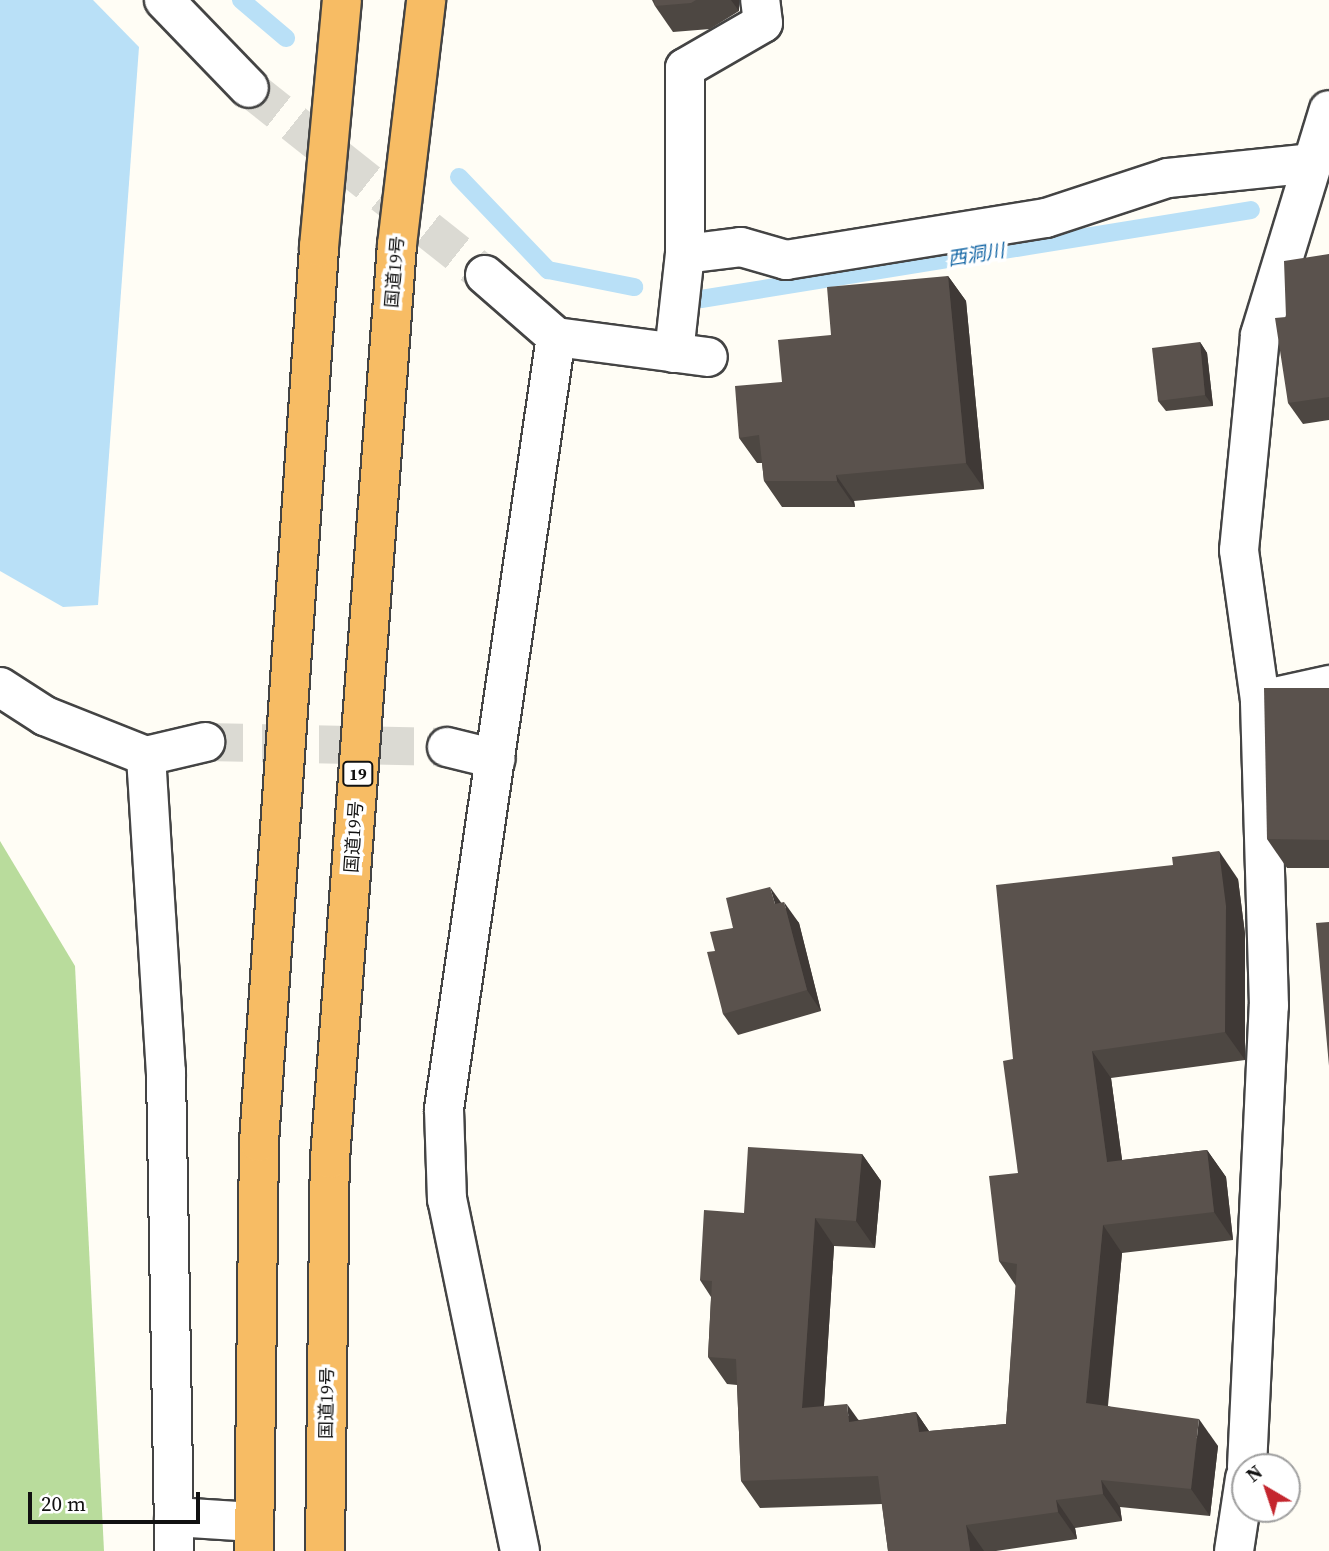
<!DOCTYPE html>
<html>
<head>
<meta charset="utf-8">
<style>
  body { margin:0 }
  #map { position:relative; width:1329px; height:1551px; overflow:hidden; background:#fffdf5; font-family:"Source Serif 4","Noto Sans JP",serif }
  div>[style] { position:absolute }
  [style*='--x'] { left:calc(var(--x)*1px); top:calc(var(--y)*1px); width:calc(var(--w)*1px); rotate:calc(var(--a)*1deg) }
  .forest>* { inset:0; background:#b9dc9c }
  .water>* { inset:0; background:#b9e0f7 }
  .stream>* { height:18px; margin:-9px; padding:0 9px; transform-origin:9px; border-radius:9px; background:#b9e0f7 }
  .minor-tunnel>* { height:38px; margin-top:-19px; transform-origin:0; background:repeating-linear-gradient(90deg,#dbdad3 0 38px,transparent 0 57px) }
  .roads { filter:drop-shadow(2px 0 #444) drop-shadow(-2px 0 #444) drop-shadow(0 2px #444) drop-shadow(0 -2px #444) }
  .minor>* { height:38px; margin:-19px; padding:0 19px; transform-origin:19px; border-radius:19px; background:#fff }
  .trunk>* { height:38px; margin:-19px; padding:0 19px; transform-origin:19px; border-radius:19px; background:#f7bc64 }
  .wall>* { inset:0; background:#4d4742 }
  .shaded-wall>* { inset:0; background:#3f3936 }
  .building>* { inset:0; background:#5a524d }
  span { translate:-50% -50%; white-space:nowrap; text-align:center; line-height:1.15; -webkit-text-stroke:7px #fff; paint-order:stroke }
  .shield-label span { padding:2px 5px; background:#fff; border:2px solid; border-radius:5px; -webkit-text-stroke-width:0 }
  .shield-label { font-size:16px; color:#111; font-weight:700 }
  .street-label { font-size:18px; color:#111 }
  .water-label { font-size:19px; color:#1768a6; font-style:italic }
  .north { position:absolute; left:1231px; top:1453px; width:70px; height:70px; box-sizing:border-box; background:#fff; border:2px solid #a0a0a0; border-radius:50%; rotate:321deg; font-size:19px; font-weight:700; line-height:28px; text-align:center; color:#111 }
  .north::after { content:''; display:block; margin:auto; width:24px; height:32px; background:#c4262e; clip-path:polygon(50% 0,100% 100%,50% 72%,0 100%) }
  .scale { position:absolute; left:28px; top:1492px; width:172px; height:32px; box-sizing:border-box; border:4px solid #111; border-top:0; padding-left:9px; font-size:21px; line-height:24px; white-space:nowrap; color:#111; -webkit-text-stroke:5px #fff; paint-order:stroke }
</style>
</head>
<body>
<div id="map">
  <div class="forest">
    <div style="clip-path:polygon(0 841px,75px 966px,104px 1551px,0 1551px)"></div>
  </div>
  <div class="water">
    <div style="clip-path:polygon(0 0,93px 0,139px 47px,98px 605px,63px 607px,0 571px)"></div>
  </div>
  <div class="stream">
    <div style="--x:241;--y:0;--w:59;--a:40.2"></div>
    <div style="--x:459;--y:177;--w:129;--a:46.3"></div>
    <div style="--x:548;--y:270;--w:88;--a:11.2"></div>
    <div style="--x:701;--y:299;--w:557;--a:-9.19"></div>
  </div>
  <div class="minor-tunnel">
    <div style="--x:249;--y:88;--w:301;--a:38.4"></div>
    <div style="--x:205;--y:742;--w:242;--a:1.2"></div>
  </div>
  <div class="roads">
    <div class="minor">
      <div style="--x:164;--y:0;--w:122;--a:46"></div>
      <div style="--x:685;--y:254;--w:56;--a:-7.1"></div>
      <div style="--x:741;--y:247;--w:47;--a:16.1"></div>
      <div style="--x:786;--y:260;--w:263;--a:-9.2"></div>
      <div style="--x:1046;--y:218;--w:128;--a:-18.2"></div>
      <div style="--x:1168;--y:178;--w:146;--a:-5.9"></div>
      <div style="--x:485;--y:275;--w:94;--a:41.1"></div>
      <div style="--x:556;--y:337;--w:153;--a:7.5"></div>
      <div style="--x:674;--y:353;--w:100;--a:-83.7"></div>
      <div style="--x:685;--y:254;--w:186;--a:-90"></div>
      <div style="--x:685;--y:68;--w:90;--a:-30"></div>
      <div style="--x:763;--y:23;--w:23;--a:-97"></div>
      <div style="--x:0;--y:687;--w:54;--a:32.8"></div>
      <div style="--x:45;--y:716;--w:109;--a:21.6"></div>
      <div style="--x:146;--y:756;--w:61;--a:-13.3"></div>
      <div style="--x:1266;--y:699;--w:65;--a:-12.5"></div>
      <div style="--x:447;--y:747;--w:50;--a:13.8"></div>
      <div style="--x:146;--y:756;--w:317;--a:86.4"></div>
      <div style="--x:166;--y:1072;--w:479;--a:89"></div>
      <div style="--x:1247;--y:1467;--w:462;--a:-87.3"></div>
      <div style="--x:1269;--y:1006;--w:306;--a:-91.7"></div>
      <div style="--x:1260;--y:700;--w:151;--a:-98"></div>
      <div style="--x:1239;--y:550;--w:216;--a:-84.4"></div>
      <div style="--x:1260;--y:335;--w:235;--a:-73"></div>
      <div style="--x:174;--y:1517;--w:80;--a:3.6"></div>
      <div style="--x:520;--y:1551;--w:359;--a:-101.7"></div>
      <div style="--x:447;--y:1200;--w:91;--a:-91.9"></div>
      <div style="--x:444;--y:1109;--w:780;--a:-81.75"></div>
      <div style="--x:1234;--y:1551;--w:74;--a:-81.4"></div>
    </div>
    <div class="trunk">
      <div style="--x:254;--y:1551;--w:409;--a:-89.3"></div>
      <div style="--x:259;--y:1142;--w:897;--a:-86.16"></div>
      <div style="--x:319;--y:247;--w:248;--a:-84.7"></div>
      <div style="--x:325;--y:1551;--w:392;--a:-89.3"></div>
      <div style="--x:330;--y:1159;--w:916;--a:-85.81"></div>
      <div style="--x:397;--y:245;--w:247;--a:-83.2"></div>
    </div>
  </div>
  <div class="wall">
    <div style="clip-path:polygon(652px 0,739px 0,739px 11px,710px 29px,673px 32px,655px 6px)"></div>
    <div style="clip-path:polygon(1329px 254px,1329px 420px,1303px 424px,1288px 403px,1286px 317px)"></div>
    <div style="clip-path:polygon(948px 276px,966px 301px,984px 489px,854px 501px,855px 507px,782px 507px,764px 481px,762px 463px,757px 463px,739px 438px,782px 382px,831px 335px)"></div>
    <div style="clip-path:polygon(1200px 342px,1207px 353px,1213px 406px,1166px 411px,1158px 401px)"></div>
    <div style="clip-path:polygon(1329px 688px,1329px 868px,1287px 868px,1267px 839px)"></div>
    <div style="clip-path:polygon(1238px 879px,1245px 934px,1245px 1060px,1111px 1078px,1122px 1160px,1207px 1150px,1226px 1177px,1233px 1240px,1122px 1253px,1108px 1406px,1218px 1446px,1210px 1516px,1120px 1507px,1122px 1521px,1075px 1528px,1077px 1539px,996px 1551px,888px 1551px,882px 1504px,760px 1508px,741px 1481px,737px 1385px,727px 1384px,708px 1357px,711px 1297px,700px 1280px,744px 1213px,862px 1154px,881px 1181px,875px 1248px,834px 1246px,824px 1406px,859px 1420px,916px 1412px,929px 1431px,1006px 1424px,1016px 1286px,999px 1261px,1018px 1173px,1013px 1059px)"></div>
    <div style="clip-path:polygon(781px 903px,799px 923px,821px 1011px,738px 1035px,723px 1014px,715px 951px,733px 928px)"></div>
  </div>
  <div class="shaded-wall">
    <div style="clip-path:polygon(731px 0,739px 0,739px 11px)"></div>
    <div style="clip-path:polygon(948px 276px,966px 301px,984px 489px,966px 463px)"></div>
    <div style="clip-path:polygon(1200px 342px,1207px 353px,1213px 406px,1205px 395px)"></div>
    <div style="clip-path:polygon(836px 475px,854px 501px,855px 507px,837px 481px)"></div>
    <div style="clip-path:polygon(1219px 851px,1238px 879px,1245px 934px,1245px 1060px,1225px 1032px)"></div>
    <div style="clip-path:polygon(770px 887px,785px 908px,775px 904px)"></div>
    <div style="clip-path:polygon(784px 902px,799px 923px,821px 1011px,807px 990px)"></div>
    <div style="clip-path:polygon(1092px 1051px,1111px 1078px,1126px 1189px,1107px 1162px)"></div>
    <div style="clip-path:polygon(1207px 1150px,1226px 1177px,1233px 1240px,1214px 1212px)"></div>
    <div style="clip-path:polygon(862px 1154px,881px 1181px,875px 1248px,856px 1221px)"></div>
    <div style="clip-path:polygon(815px 1218px,834px 1246px,822px 1435px,802px 1408px)"></div>
    <div style="clip-path:polygon(1103px 1225px,1122px 1253px,1105px 1431px,1086px 1403px)"></div>
    <div style="clip-path:polygon(847px 1404px,867px 1432px,849px 1422px)"></div>
    <div style="clip-path:polygon(916px 1412px,935px 1440px,919px 1432px)"></div>
    <div style="clip-path:polygon(1199px 1419px,1218px 1446px,1210px 1516px,1191px 1489px)"></div>
    <div style="clip-path:polygon(1101px 1480px,1120px 1507px,1122px 1521px,1103px 1494px)"></div>
    <div style="clip-path:polygon(1056px 1500px,1075px 1528px,1077px 1539px,1058px 1512px)"></div>
    <div style="clip-path:polygon(966px 1525px,984px 1551px,970px 1551px)"></div>
  </div>
  <div class="building">
    <div style="clip-path:polygon(654px 0,696px 0,691px 3px,655px 6px)"></div>
    <div style="clip-path:polygon(1329px 254px,1329px 397px,1288px 403px,1275px 318px,1286px 317px,1284px 261px)"></div>
    <div style="clip-path:polygon(948px 276px,966px 463px,836px 475px,837px 481px,764px 481px,759px 435px,739px 438px,735px 386px,782px 382px,778px 340px,831px 335px,827px 287px)"></div>
    <div style="clip-path:polygon(1200px 342px,1205px 395px,1158px 401px,1152px 348px)"></div>
    <div style="clip-path:polygon(1264px 688px,1329px 688px,1329px 840px,1267px 839px)"></div>
    <div style="clip-path:polygon(1219px 851px,1226px 906px,1225px 1032px,1092px 1051px,1107px 1162px,1207px 1150px,1214px 1212px,1103px 1225px,1086px 1403px,1199px 1419px,1191px 1489px,1101px 1480px,1103px 1494px,1056px 1500px,1058px 1512px,966px 1525px,970px 1551px,888px 1551px,878px 1476px,741px 1481px,736px 1359px,708px 1357px,712px 1281px,700px 1280px,704px 1210px,744px 1213px,748px 1147px,862px 1154px,856px 1221px,815px 1218px,802px 1408px,847px 1404px,849px 1422px,916px 1412px,919px 1432px,1006px 1424px,1017px 1264px,999px 1261px,989px 1176px,1018px 1173px,1003px 1061px,1013px 1059px,996px 885px,1173px 865px,1172px 857px)"></div>
    <div style="clip-path:polygon(770px 887px,775px 904px,784px 902px,807px 990px,723px 1014px,707px 952px,715px 951px,710px 932px,733px 928px,726px 898px)"></div>
    <div style="clip-path:polygon(1329px 922px,1329px 1066px,1316px 923px)"></div>
  </div>
  <div class="shield-label">
    <span style="left:358px;top:774px">19</span>
  </div>
  <div class="street-label">
    <span style="left:395px;top:272px;rotate:-85deg">国道19号</span>
    <span style="left:354px;top:837px;rotate:-86deg">国道19号</span>
    <span style="left:327px;top:1403px;rotate:-89deg">国道19号</span>
  </div>
  <div class="water-label">
    <span style="left:976px;top:255px;rotate:-9deg">西洞川</span>
  </div>
  <div class="north">N</div>
  <div class="scale">20 m</div>
</div>
</body>
</html>
